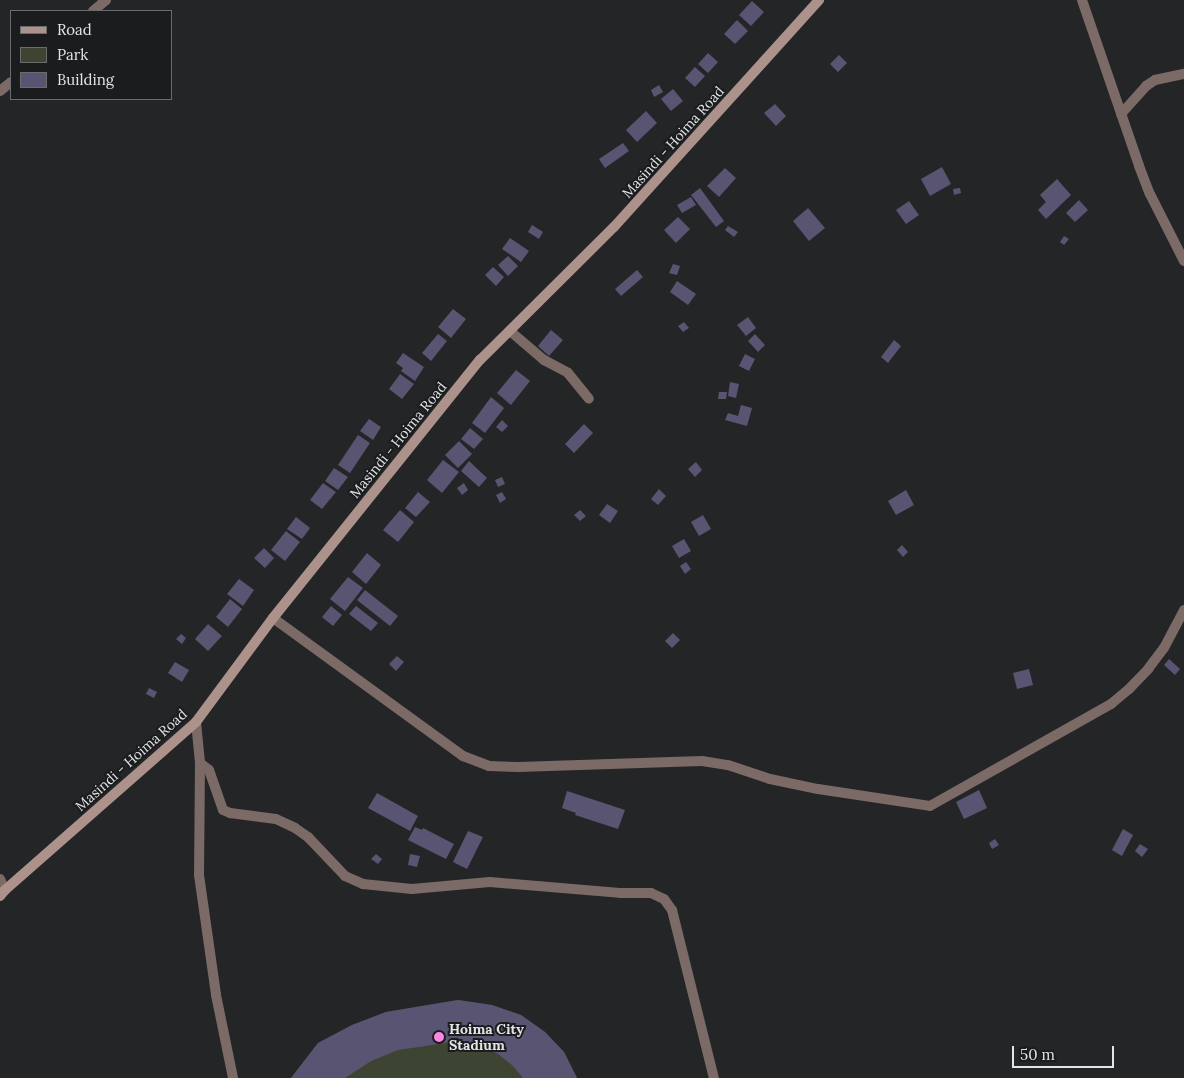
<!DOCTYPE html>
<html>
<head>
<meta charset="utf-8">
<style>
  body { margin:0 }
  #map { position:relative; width:1184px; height:1078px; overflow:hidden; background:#242527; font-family:Lora,serif }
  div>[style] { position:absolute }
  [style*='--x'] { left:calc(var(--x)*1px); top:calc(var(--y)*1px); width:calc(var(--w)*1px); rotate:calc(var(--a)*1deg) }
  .green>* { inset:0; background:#3d4431 }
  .building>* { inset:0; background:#5a5473 }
  .street>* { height:10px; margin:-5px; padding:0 5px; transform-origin:5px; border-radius:5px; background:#7b6a66 }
  .secondary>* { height:10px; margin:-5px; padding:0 5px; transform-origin:5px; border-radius:5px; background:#ac928a }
  .dots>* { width:14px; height:14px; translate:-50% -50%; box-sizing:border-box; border:2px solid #1a1c1e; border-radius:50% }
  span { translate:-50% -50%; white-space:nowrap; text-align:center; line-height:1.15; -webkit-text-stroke:4px #1a1c1e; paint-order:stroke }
  .street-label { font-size:14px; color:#e2e4e5 }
  .poi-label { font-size:14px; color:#e2e4e5; font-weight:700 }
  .left { translate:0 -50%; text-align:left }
  .legend { position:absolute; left:10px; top:10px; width:162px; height:90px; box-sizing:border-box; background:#1a1c1e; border:1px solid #6a6c6e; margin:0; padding:6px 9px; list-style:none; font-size:15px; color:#e2e4e5 }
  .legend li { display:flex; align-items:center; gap:10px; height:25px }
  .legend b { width:25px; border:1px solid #6a6c6e }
  .scale { position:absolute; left:1012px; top:1046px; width:102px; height:22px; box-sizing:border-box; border:2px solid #e2e4e5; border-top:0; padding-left:6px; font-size:15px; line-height:18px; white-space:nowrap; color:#e2e4e5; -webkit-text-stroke:4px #1a1c1e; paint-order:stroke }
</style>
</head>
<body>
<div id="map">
  <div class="green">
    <div style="clip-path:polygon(458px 1000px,492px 1005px,521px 1015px,545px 1032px,564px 1052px,577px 1078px,291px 1078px,318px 1043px,352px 1025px,386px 1012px)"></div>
  </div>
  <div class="building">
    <div style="clip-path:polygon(752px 1px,764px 12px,751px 26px,739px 15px)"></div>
    <div style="clip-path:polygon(737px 20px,748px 31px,735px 44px,724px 34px)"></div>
    <div style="clip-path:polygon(708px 53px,718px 62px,708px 73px,698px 64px)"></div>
    <div style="clip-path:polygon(839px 55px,847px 63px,838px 72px,830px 64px)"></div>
    <div style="clip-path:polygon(695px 67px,705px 76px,695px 87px,685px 78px)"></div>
    <div style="clip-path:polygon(659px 85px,663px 92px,654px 97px,651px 90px)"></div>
    <div style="clip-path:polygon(673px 89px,683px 101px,671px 111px,661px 99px)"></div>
    <div style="clip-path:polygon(775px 104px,786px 116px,776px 126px,764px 113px)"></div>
    <div style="clip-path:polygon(646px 111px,657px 123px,637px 142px,626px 130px)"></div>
    <div style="clip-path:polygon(623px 143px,629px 151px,605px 168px,599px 159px)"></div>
    <div style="clip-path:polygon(942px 167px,951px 184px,930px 196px,921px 179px)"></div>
    <div style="clip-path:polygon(725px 168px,736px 178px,719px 197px,707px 186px)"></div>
    <div style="clip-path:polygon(1057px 179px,1071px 195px,1046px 219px,1038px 210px,1046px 202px,1040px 195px)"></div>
    <div style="clip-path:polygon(700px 188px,724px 221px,716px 227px,691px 195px)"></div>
    <div style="clip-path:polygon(960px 188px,961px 193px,954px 195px,953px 189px)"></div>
    <div style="clip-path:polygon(691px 197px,696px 205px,682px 213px,677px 205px)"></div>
    <div style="clip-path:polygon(1079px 200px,1088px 210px,1075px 222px,1066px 213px)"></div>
    <div style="clip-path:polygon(909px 201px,919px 215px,906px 224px,896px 210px)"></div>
    <div style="clip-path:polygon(808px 208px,825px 228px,809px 241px,793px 221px)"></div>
    <div style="clip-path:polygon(678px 217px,690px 229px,676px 243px,664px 230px)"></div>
    <div style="clip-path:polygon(532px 225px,543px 232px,539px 239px,528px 232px)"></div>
    <div style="clip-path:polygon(728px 226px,738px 232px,734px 237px,725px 230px)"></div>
    <div style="clip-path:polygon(1064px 236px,1069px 239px,1064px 245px,1060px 242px)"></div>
    <div style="clip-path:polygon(510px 238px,529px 251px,521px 262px,502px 249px)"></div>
    <div style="clip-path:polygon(508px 256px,518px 266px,508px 276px,498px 265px)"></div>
    <div style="clip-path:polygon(673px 264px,680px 266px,677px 275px,669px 273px)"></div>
    <div style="clip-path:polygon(493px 267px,504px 277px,496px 286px,485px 275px)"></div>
    <div style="clip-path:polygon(637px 270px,643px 277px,621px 296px,615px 289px)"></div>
    <div style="clip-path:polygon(677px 281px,696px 294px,688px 305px,670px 292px)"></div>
    <div style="clip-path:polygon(453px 309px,466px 319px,451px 338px,438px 327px)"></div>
    <div style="clip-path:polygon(748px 317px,756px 328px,746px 336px,737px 325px)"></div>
    <div style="clip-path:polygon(684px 322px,689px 328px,683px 332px,678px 326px)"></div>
    <div style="clip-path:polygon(551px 330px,563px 340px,549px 356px,538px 346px)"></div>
    <div style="clip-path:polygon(438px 334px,447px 341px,431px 361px,422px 353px)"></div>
    <div style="clip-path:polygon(755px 334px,765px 345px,758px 352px,748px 341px)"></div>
    <div style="clip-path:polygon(894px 340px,901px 346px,888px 363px,881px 357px)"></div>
    <div style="clip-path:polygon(403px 353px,424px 367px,415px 381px,401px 371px,403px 368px,396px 363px)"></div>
    <div style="clip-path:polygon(745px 354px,755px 359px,749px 371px,739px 366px)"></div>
    <div style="clip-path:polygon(516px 370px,530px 381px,511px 405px,497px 393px)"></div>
    <div style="clip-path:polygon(400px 374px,414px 384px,402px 399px,389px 389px)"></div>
    <div style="clip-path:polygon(730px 382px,739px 384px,736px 398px,728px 396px)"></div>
    <div style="clip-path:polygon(719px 392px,727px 392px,726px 399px,718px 399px)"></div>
    <div style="clip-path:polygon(491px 397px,504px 408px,485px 433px,472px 423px)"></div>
    <div style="clip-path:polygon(741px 405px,752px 408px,747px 426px,725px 420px,728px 413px,738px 416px)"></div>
    <div style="clip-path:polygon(369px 419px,381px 427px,373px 440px,360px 431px)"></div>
    <div style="clip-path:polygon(502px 420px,508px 426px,502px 432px,496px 427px)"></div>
    <div style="clip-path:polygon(584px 424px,593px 433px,574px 453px,565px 444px)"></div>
    <div style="clip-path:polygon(470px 428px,483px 439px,474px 449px,461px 439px)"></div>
    <div style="clip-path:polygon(358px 435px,370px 443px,350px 473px,338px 465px)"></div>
    <div style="clip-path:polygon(459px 441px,472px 454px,458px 468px,445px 455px)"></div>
    <div style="clip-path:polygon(443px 460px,459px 472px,442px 493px,427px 480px)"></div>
    <div style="clip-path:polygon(469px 461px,487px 478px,479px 487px,461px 471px)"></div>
    <div style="clip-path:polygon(696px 462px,702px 470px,695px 477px,688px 469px)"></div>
    <div style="clip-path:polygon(334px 468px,348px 477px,338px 490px,325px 481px)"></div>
    <div style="clip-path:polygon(502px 477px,505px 484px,498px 487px,495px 480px)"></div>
    <div style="clip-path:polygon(323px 483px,336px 492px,322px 509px,310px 500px)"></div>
    <div style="clip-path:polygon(464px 483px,468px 490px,462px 495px,457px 488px)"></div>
    <div style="clip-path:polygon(659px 489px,666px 496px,658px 505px,651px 499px)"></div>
    <div style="clip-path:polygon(906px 490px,914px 505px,896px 515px,888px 501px)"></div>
    <div style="clip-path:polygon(418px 492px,430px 502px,416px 517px,405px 508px)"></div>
    <div style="clip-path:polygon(502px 492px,506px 499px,500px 503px,496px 495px)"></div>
    <div style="clip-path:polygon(607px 504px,618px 511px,610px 523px,599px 515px)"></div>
    <div style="clip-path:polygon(400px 510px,414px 522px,398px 542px,383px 530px)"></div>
    <div style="clip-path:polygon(580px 510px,586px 516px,580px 521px,574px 515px)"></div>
    <div style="clip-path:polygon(703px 515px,711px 529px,699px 536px,691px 522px)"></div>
    <div style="clip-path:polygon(296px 517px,310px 528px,302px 539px,287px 529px)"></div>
    <div style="clip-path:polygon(286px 531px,300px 542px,285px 561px,271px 550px)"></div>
    <div style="clip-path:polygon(684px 539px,691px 551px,679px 558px,672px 546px)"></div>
    <div style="clip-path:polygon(902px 545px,908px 552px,903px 557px,897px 550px)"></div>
    <div style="clip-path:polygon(264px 548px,274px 558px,265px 568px,254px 558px)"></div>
    <div style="clip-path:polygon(367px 553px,381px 565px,366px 584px,352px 572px)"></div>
    <div style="clip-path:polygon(686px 562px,691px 569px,685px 574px,680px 566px)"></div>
    <div style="clip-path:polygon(348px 577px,363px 588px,345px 611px,330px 599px)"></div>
    <div style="clip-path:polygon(239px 579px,254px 590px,243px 606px,227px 594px)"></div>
    <div style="clip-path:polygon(365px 590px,398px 616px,390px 626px,357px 600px)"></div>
    <div style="clip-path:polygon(230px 599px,242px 609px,228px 627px,216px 617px)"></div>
    <div style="clip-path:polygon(331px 606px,342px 615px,333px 626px,322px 617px)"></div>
    <div style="clip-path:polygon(356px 606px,378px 623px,371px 631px,349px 614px)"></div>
    <div style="clip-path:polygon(208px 624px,222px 636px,208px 651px,195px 639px)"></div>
    <div style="clip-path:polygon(673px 633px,680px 640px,672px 648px,665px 641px)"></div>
    <div style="clip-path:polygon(181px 634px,186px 638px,182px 644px,176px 639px)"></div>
    <div style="clip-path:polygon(397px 656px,404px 662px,396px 671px,389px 664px)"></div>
    <div style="clip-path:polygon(1169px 659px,1180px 669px,1175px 675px,1164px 665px)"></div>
    <div style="clip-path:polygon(175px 662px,189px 670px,182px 682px,168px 673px)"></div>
    <div style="clip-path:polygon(1029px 669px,1033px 685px,1017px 689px,1013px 673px)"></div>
    <div style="clip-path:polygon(149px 688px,157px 692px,154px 698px,146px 694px)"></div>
    <div style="clip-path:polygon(979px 790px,987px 808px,964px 819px,956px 802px)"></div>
    <div style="clip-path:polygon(567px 791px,625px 810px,618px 829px,575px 815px,576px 813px,562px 808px)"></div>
    <div style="clip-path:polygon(377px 793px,418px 816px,410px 831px,368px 808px)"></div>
    <div style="clip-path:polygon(415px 827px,422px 830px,423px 828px,454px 844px,446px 859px,408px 840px)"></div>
    <div style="clip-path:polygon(1123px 829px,1133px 835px,1122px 856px,1112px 850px)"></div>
    <div style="clip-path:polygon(468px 831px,483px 837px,467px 869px,453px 862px)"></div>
    <div style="clip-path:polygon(995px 839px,999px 845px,992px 849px,989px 843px)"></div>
    <div style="clip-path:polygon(1140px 844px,1148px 849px,1142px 857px,1135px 851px)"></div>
    <div style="clip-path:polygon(376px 854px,382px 859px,378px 864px,371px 859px)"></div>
    <div style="clip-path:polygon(410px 854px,420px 856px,417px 867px,408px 865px)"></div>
    <div style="clip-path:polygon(458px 1000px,492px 1005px,521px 1015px,545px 1032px,564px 1052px,577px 1078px,523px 1078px,513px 1066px,498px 1054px,478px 1046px,452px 1042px,398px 1050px,371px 1061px,345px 1078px,291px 1078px,318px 1043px,352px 1025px,386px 1012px)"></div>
  </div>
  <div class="street">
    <div style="--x:1082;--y:0;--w:176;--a:71"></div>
    <div style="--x:1139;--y:166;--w:30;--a:69"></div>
    <div style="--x:1150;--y:194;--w:75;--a:63.1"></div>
    <div style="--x:93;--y:11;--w:17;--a:-40"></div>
    <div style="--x:0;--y:91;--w:14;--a:-39"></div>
    <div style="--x:1121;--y:114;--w:38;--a:-48"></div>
    <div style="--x:1146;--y:86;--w:11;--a:-34"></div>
    <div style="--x:1155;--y:80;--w:30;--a:-12"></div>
    <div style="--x:510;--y:331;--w:45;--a:40.5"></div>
    <div style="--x:544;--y:360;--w:27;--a:28"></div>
    <div style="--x:568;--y:373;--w:33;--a:51"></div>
    <div style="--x:273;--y:618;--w:235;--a:36"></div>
    <div style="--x:463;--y:756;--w:28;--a:21"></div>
    <div style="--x:489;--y:766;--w:29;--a:2"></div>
    <div style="--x:518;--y:767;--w:184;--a:-1.9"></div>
    <div style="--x:702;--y:761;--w:26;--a:9"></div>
    <div style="--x:728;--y:765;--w:44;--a:18.4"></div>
    <div style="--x:770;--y:779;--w:49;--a:11.8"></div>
    <div style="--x:818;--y:789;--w:113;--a:8.6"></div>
    <div style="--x:930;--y:806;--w:208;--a:-29.4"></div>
    <div style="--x:1111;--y:704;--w:23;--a:-40"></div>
    <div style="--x:1129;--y:689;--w:28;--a:-46"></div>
    <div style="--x:1148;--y:669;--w:26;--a:-53"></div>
    <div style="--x:1164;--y:648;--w:43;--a:-62.2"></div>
    <div style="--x:196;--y:722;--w:41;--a:84.4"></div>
    <div style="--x:200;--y:763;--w:112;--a:90.5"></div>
    <div style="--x:199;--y:875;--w:121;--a:81.9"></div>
    <div style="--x:216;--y:995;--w:85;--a:78.4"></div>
    <div style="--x:200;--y:763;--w:11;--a:38"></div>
    <div style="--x:209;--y:770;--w:42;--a:70.7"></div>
    <div style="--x:223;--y:810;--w:8;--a:23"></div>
    <div style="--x:230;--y:813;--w:46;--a:7.4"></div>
    <div style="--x:276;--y:819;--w:21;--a:25"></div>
    <div style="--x:295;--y:828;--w:16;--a:35"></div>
    <div style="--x:308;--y:837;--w:54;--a:46.5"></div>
    <div style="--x:345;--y:876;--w:20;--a:24"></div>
    <div style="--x:363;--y:884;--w:49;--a:5.8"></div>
    <div style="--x:412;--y:889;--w:78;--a:-5.1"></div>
    <div style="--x:490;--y:882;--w:130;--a:4.8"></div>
    <div style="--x:620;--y:893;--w:31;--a:0"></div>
    <div style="--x:651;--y:893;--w:14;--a:25"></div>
    <div style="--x:664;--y:899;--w:14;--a:54"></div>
    <div style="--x:672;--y:910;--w:173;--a:76"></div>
    <div style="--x:0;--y:879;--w:12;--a:66"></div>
  </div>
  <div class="secondary">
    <div style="--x:0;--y:896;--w:8;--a:-50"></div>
    <div style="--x:5;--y:890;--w:254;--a:-41.3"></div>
    <div style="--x:196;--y:722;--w:129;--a:-53.5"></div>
    <div style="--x:273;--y:618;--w:331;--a:-51.3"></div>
    <div style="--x:480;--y:360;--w:189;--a:-44.8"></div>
    <div style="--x:614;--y:227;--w:306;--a:-47.9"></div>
  </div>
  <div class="dots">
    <div style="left:439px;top:1037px;background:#fd86e2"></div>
  </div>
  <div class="street-label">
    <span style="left:673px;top:142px;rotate:-48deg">Masindi - Hoima Road</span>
    <span style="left:398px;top:440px;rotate:-51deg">Masindi - Hoima Road</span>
    <span style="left:131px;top:760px;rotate:-42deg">Masindi - Hoima Road</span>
  </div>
  <div class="poi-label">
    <span class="left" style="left:449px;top:1037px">Hoima City<br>Stadium</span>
  </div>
  <ul class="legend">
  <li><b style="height:6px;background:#ac928a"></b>Road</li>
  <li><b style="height:14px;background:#3d4431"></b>Park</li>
  <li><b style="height:14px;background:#5a5473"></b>Building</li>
  </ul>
  <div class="scale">50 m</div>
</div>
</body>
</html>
